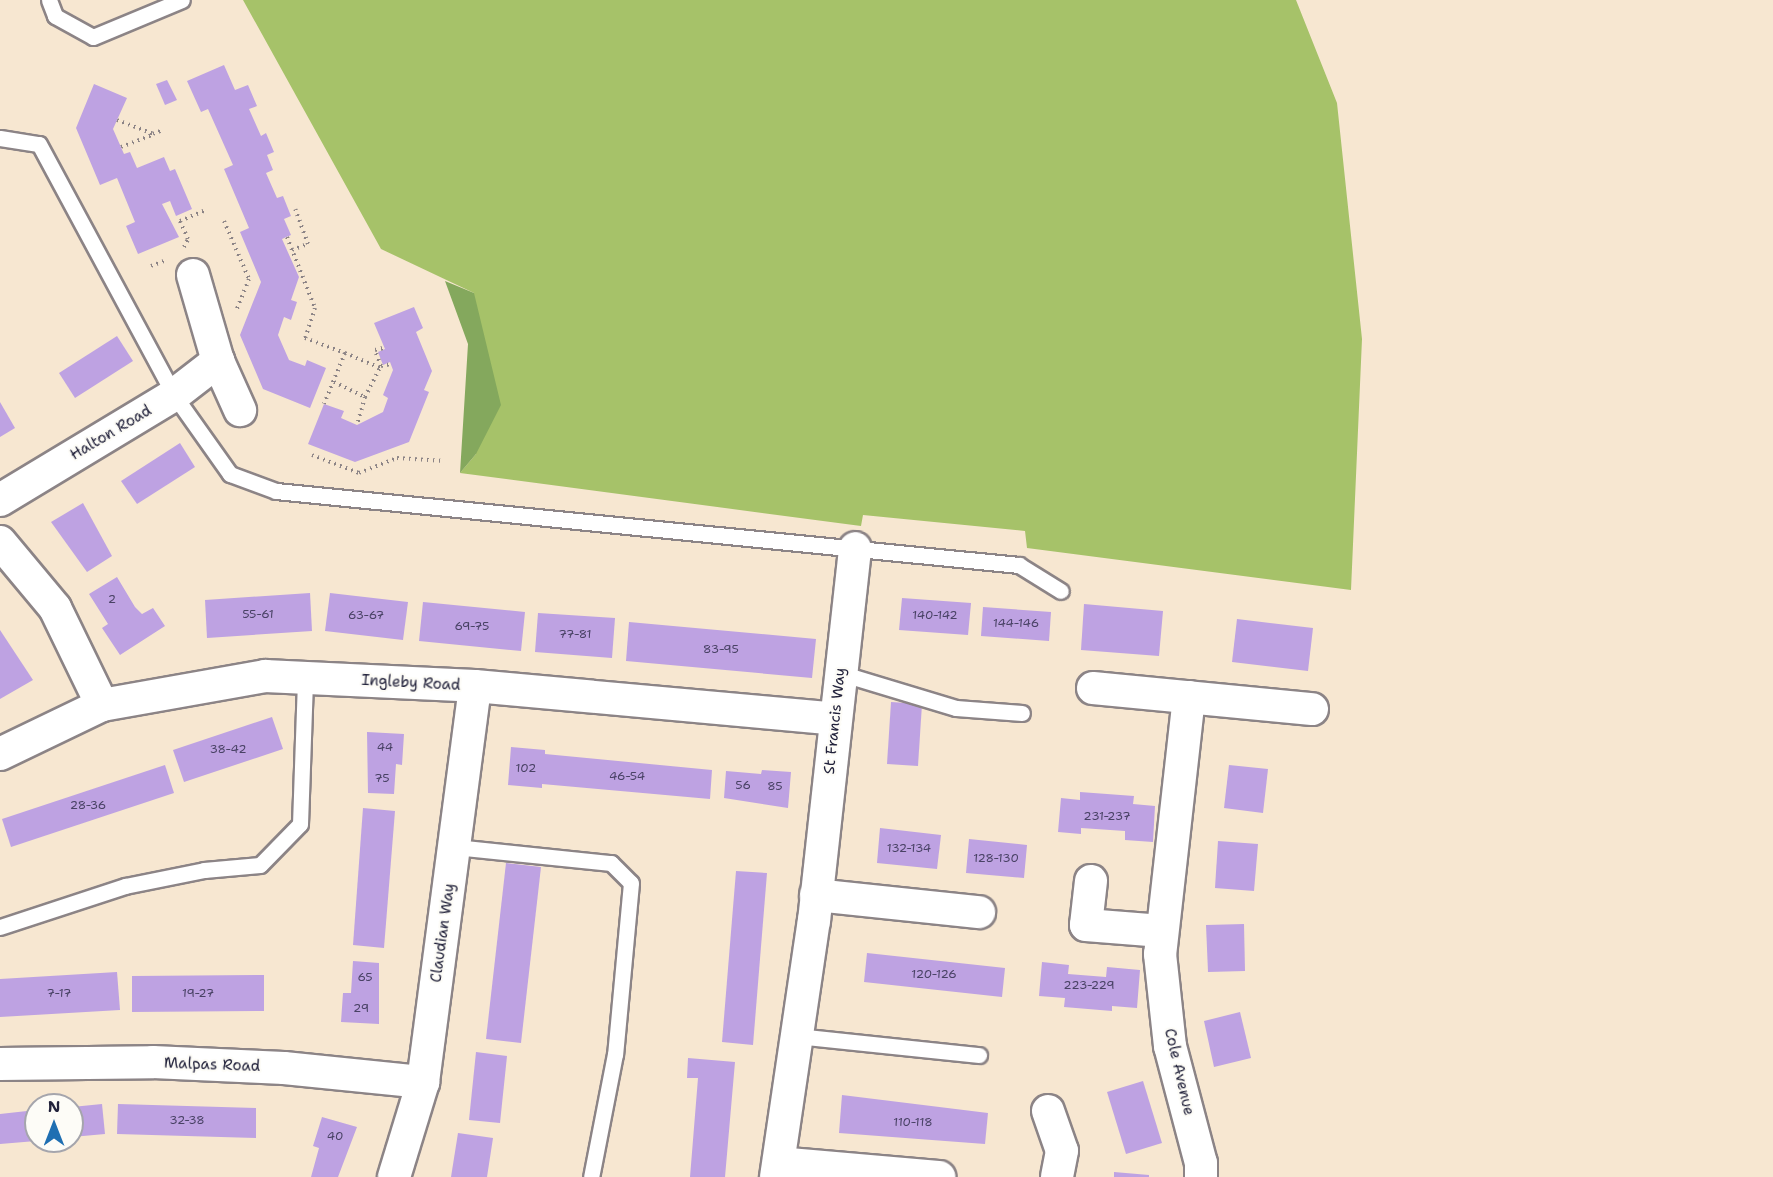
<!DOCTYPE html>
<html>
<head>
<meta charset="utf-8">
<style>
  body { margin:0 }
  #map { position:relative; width:1773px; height:1177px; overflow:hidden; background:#f7e7d1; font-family:"Shantell Sans",sans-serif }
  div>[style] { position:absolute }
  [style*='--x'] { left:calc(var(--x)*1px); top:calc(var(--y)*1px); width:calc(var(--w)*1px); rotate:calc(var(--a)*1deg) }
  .green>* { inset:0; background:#a6c269 }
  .forest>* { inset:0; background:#84a85d }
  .building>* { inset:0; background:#bea2e2 }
  .path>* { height:4px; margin-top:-2px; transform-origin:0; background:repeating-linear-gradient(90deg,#8c8486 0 1.5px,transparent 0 6px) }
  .roads { filter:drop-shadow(2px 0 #8c8486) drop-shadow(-2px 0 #8c8486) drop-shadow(0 2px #8c8486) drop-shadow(0 -2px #8c8486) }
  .lane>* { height:15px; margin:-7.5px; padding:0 7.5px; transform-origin:7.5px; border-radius:7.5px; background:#fff }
  .street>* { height:32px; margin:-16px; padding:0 16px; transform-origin:16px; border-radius:16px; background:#fff }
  span { translate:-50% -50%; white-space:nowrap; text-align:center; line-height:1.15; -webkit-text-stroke:4.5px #fdfcf7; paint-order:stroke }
  .number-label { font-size:12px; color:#494265 }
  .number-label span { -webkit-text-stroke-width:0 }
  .street-label { font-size:15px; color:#22223b }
  .north { position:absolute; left:24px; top:1093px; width:60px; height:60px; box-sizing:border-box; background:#fdfcf7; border:2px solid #a5a5ac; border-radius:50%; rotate:0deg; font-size:16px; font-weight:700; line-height:24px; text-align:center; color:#22223b }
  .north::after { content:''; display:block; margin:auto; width:21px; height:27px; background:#1f6fb2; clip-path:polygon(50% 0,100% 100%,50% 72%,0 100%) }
</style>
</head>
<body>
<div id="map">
  <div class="green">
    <div style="clip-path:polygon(243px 0,1296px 0,1337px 103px,1362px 339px,1351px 590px,1027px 548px,1025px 531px,863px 515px,861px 526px,460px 473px,476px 454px,474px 293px,381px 249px)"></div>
  </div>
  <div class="forest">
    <div style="clip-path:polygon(445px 281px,474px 293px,501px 405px,476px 454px,460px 473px,468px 344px)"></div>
  </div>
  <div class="building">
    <div style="clip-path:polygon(224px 65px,235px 90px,248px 85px,257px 106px,249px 109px,261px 136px,266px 133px,274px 152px,267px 155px,273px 170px,266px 173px,277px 198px,283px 196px,291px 216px,284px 219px,291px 235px,282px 239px,299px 277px,291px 300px,297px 302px,291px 320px,284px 317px,278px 335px,289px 360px,305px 366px,307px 360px,326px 368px,310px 408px,263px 389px,240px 335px,261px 282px,240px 232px,249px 228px,224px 169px,233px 165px,208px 109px,201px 112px,187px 81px)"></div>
    <div style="clip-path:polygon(167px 80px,177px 100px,165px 105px,156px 84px)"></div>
    <div style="clip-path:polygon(94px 84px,127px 98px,113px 129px,124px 154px,130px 152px,137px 168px,164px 157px,170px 171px,175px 169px,192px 209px,176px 216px,170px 201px,162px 204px,179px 237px,138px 254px,126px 226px,135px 222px,117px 178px,100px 185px,76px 128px)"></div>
    <div style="clip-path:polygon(414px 307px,423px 328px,416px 332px,432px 371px,424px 390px,429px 392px,409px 442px,355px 462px,308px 444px,324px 404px,344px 411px,341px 418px,357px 425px,383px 412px,388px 398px,383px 395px,393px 370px,390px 362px,383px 365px,378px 352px,385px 349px,374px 323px)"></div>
    <div style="clip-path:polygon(117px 336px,133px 361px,75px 398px,59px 373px)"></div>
    <div style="clip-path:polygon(0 402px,15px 428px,0 437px)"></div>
    <div style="clip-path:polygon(180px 443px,195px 467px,137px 504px,121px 481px)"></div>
    <div style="clip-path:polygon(83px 503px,112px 556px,87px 572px,51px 522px)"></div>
    <div style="clip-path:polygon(117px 577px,135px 607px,142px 614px,153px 608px,165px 626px,120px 655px,102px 628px,108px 624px,89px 594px)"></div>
    <div style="clip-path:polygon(310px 593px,312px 631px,207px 638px,205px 600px)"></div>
    <div style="clip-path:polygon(330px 593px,408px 602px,403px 640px,325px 631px)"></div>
    <div style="clip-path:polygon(902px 598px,971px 603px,968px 635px,899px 630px)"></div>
    <div style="clip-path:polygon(423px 602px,525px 612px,521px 651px,419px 641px)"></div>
    <div style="clip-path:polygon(1084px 604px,1163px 611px,1159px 656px,1081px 650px)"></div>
    <div style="clip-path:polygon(983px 607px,1051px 612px,1049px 641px,981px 636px)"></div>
    <div style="clip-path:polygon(538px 613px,615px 618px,612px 658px,535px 652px)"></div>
    <div style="clip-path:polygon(1237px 619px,1313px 628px,1308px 671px,1232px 662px)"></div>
    <div style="clip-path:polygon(629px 622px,816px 639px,812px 678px,626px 661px)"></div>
    <div style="clip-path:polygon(0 630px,33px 680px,0 699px)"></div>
    <div style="clip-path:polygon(891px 702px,922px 704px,918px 766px,887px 764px)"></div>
    <div style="clip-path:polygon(272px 717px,283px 749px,184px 782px,173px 750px)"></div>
    <div style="clip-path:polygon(367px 732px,404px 734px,402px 765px,396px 764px,394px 794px,368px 793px)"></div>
    <div style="clip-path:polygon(511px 747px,545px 750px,545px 754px,712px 770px,710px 799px,542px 784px,542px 788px,508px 785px)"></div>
    <div style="clip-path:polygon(165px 765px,174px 793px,11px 847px,2px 819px)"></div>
    <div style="clip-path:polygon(1229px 765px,1268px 769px,1263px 813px,1224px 808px)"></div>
    <div style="clip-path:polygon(762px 770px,791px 772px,788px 808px,724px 798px,726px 771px,761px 774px)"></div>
    <div style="clip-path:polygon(1080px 792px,1134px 796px,1133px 804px,1155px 806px,1153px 842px,1125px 840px,1125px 831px,1081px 828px,1081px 834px,1058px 832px,1061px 798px,1080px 800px)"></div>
    <div style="clip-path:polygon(363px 808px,395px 811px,384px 948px,353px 945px)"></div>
    <div style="clip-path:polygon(880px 828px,941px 835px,937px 869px,877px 863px)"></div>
    <div style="clip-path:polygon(969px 839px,1027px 845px,1024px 878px,966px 873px)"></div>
    <div style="clip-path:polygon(1218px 841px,1258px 844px,1254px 891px,1215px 888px)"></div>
    <div style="clip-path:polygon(506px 863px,541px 867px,521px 1043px,486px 1039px)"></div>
    <div style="clip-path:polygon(736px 871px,767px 873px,753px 1045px,722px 1042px)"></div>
    <div style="clip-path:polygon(1244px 924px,1245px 971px,1208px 972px,1206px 925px)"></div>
    <div style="clip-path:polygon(867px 953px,1005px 968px,1002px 997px,864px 982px)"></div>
    <div style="clip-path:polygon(353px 961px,379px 963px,379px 1024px,341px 1022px,343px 993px,351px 993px)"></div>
    <div style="clip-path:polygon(1042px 962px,1069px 965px,1068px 974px,1106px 977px,1107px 967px,1140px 970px,1137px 1008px,1112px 1006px,1112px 1011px,1064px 1007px,1065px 998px,1039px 996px)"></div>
    <div style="clip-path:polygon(117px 972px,120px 1010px,0 1017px,0 979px)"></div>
    <div style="clip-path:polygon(264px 975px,264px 1011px,132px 1012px,132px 976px)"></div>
    <div style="clip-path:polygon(1240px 1012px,1251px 1058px,1214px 1067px,1204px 1021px)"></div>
    <div style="clip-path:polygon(476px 1052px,507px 1056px,500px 1123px,469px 1120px)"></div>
    <div style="clip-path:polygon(688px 1058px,735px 1062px,725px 1177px,690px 1177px,698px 1078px,687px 1078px)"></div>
    <div style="clip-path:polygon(1143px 1081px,1162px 1143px,1126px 1154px,1107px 1092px)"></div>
    <div style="clip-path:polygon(842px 1095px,988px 1113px,985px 1144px,839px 1133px)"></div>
    <div style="clip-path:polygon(102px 1104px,105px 1134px,72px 1137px,72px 1107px)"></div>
    <div style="clip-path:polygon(118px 1104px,256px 1108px,256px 1138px,117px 1134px)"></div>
    <div style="clip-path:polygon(36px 1110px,36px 1141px,0 1144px,0 1114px)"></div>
    <div style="clip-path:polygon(322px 1117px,357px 1127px,338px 1177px,311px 1177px,319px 1148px,313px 1146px)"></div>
    <div style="clip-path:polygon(458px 1133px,493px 1138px,487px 1177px,451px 1177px)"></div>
    <div style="clip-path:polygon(1114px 1172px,1149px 1175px,1149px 1177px,1114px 1177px)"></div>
  </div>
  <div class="path">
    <div style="--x:117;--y:120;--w:39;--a:21"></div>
    <div style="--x:153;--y:134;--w:8;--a:-23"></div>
    <div style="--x:121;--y:147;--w:33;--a:-21"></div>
    <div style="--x:224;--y:221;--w:63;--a:66.7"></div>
    <div style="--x:249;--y:279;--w:35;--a:112"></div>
    <div style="--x:287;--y:237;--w:76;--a:68.5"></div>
    <div style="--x:315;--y:308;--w:32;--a:108"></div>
    <div style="--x:305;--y:338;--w:43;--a:20.6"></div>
    <div style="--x:345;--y:353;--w:55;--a:112.4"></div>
    <div style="--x:184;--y:247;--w:9;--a:-63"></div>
    <div style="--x:188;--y:239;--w:20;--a:-114"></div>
    <div style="--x:180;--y:221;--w:26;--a:-23"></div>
    <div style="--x:292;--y:250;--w:17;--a:-21"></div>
    <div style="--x:308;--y:244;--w:37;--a:-110"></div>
    <div style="--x:151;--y:266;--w:17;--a:-21"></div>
    <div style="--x:345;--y:353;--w:38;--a:23"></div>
    <div style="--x:381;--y:366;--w:17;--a:-111"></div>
    <div style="--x:375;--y:350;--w:9;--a:-13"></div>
    <div style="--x:334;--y:382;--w:34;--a:26"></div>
    <div style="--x:365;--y:397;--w:29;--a:106"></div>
    <div style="--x:365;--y:397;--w:35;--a:-63"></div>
    <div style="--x:381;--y:366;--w:10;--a:-11"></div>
    <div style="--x:312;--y:455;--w:50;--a:21"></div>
    <div style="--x:359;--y:473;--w:41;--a:-21.5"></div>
    <div style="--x:397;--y:458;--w:47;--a:3.7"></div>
  </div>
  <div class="roads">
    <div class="lane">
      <div style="--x:49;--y:0;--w:17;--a:69"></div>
      <div style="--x:55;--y:16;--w:43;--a:28.9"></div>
      <div style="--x:93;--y:37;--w:96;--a:-22.6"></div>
      <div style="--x:0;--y:138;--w:39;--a:9"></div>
      <div style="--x:39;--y:144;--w:285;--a:61.7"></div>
      <div style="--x:174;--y:395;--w:97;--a:54.7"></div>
      <div style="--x:230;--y:474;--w:49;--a:20.3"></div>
      <div style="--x:276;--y:491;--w:747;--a:5.69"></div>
      <div style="--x:1019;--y:565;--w:49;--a:31.8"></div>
      <div style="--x:840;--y:673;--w:121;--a:16.8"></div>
      <div style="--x:956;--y:708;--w:66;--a:4.3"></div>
      <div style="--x:455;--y:847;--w:157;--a:5.9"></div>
      <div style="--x:611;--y:863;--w:28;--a:45"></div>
      <div style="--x:631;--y:883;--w:172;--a:95.3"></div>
      <div style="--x:615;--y:1054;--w:125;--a:101"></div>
      <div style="--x:0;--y:927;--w:132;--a:-18.2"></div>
      <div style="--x:125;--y:886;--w:81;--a:-11.4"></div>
      <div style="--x:204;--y:870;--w:56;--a:-5.1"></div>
      <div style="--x:260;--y:865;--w:57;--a:-45.7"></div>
      <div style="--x:300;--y:824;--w:146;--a:-88"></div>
      <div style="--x:797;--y:1036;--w:183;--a:6"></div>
    </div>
    <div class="street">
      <div style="--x:193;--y:275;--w:90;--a:73.8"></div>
      <div style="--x:218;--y:361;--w:54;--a:65.8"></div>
      <div style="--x:0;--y:500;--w:203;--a:-31.1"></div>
      <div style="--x:174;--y:395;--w:56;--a:-37.7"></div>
      <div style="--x:0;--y:542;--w:86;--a:50.2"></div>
      <div style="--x:55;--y:608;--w:108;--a:64.1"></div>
      <div style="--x:1093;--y:688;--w:220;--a:5.5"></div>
      <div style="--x:1189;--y:697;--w:259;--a:96.4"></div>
      <div style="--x:1160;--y:954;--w:93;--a:83.8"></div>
      <div style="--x:1170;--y:1046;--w:121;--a:75.2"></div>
      <div style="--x:1201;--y:1163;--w:14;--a:90"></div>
      <div style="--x:0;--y:754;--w:113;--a:-25.7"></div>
      <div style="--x:102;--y:705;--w:166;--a:-10.1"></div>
      <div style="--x:265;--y:676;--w:210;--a:2.7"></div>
      <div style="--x:475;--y:686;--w:362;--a:5.2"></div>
      <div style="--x:1091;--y:881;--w:44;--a:96.5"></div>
      <div style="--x:1086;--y:925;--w:76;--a:4.5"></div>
      <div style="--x:816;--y:895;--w:164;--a:6"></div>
      <div style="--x:0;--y:1064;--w:153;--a:-0.7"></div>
      <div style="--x:153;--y:1062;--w:131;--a:2.6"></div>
      <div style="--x:284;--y:1068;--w:140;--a:5.8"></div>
      <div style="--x:1048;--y:1111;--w:42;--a:70.7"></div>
      <div style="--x:1062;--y:1151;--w:26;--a:101"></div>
      <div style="--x:779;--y:1163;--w:161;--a:5"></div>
      <div style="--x:394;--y:1177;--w:99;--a:-73"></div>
      <div style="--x:423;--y:1082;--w:399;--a:-82.5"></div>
      <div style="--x:776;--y:1177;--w:259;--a:-81.6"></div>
      <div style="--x:814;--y:921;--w:375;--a:-83.7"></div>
    </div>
  </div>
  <div class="number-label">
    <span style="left:112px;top:600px">2</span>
    <span style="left:258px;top:615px">55-61</span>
    <span style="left:366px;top:616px">63-67</span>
    <span style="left:935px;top:616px">140-142</span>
    <span style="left:1016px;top:624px">144-146</span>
    <span style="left:472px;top:627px">69-75</span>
    <span style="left:575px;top:635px">77-81</span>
    <span style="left:721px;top:650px">83-95</span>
    <span style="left:385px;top:748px">44</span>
    <span style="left:228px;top:750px">38-42</span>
    <span style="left:526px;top:769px">102</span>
    <span style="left:627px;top:777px">46-54</span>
    <span style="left:382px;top:779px">75</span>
    <span style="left:743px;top:786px">56</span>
    <span style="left:775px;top:787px">85</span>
    <span style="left:88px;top:806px">28-36</span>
    <span style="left:1107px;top:817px">231-237</span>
    <span style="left:909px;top:849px">132-134</span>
    <span style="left:996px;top:859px">128-130</span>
    <span style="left:934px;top:975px">120-126</span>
    <span style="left:365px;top:978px">65</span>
    <span style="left:1089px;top:986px">223-229</span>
    <span style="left:59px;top:994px">7-17</span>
    <span style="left:198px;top:994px">19-27</span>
    <span style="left:361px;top:1009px">29</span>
    <span style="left:187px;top:1121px">32-38</span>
    <span style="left:913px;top:1123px">110-118</span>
    <span style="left:335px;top:1137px">40</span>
  </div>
  <div class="street-label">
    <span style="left:111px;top:433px;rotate:-31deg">Halton Road</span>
    <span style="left:411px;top:683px;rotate:3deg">Ingleby Road</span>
    <span style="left:835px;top:721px;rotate:-84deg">St Francis Way</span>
    <span style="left:443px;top:933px;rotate:-82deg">Claudian Way</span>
    <span style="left:212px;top:1065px;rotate:2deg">Malpas Road</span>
    <span style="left:1179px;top:1072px;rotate:77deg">Cole Avenue</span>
  </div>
  <div class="north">N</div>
</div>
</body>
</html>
